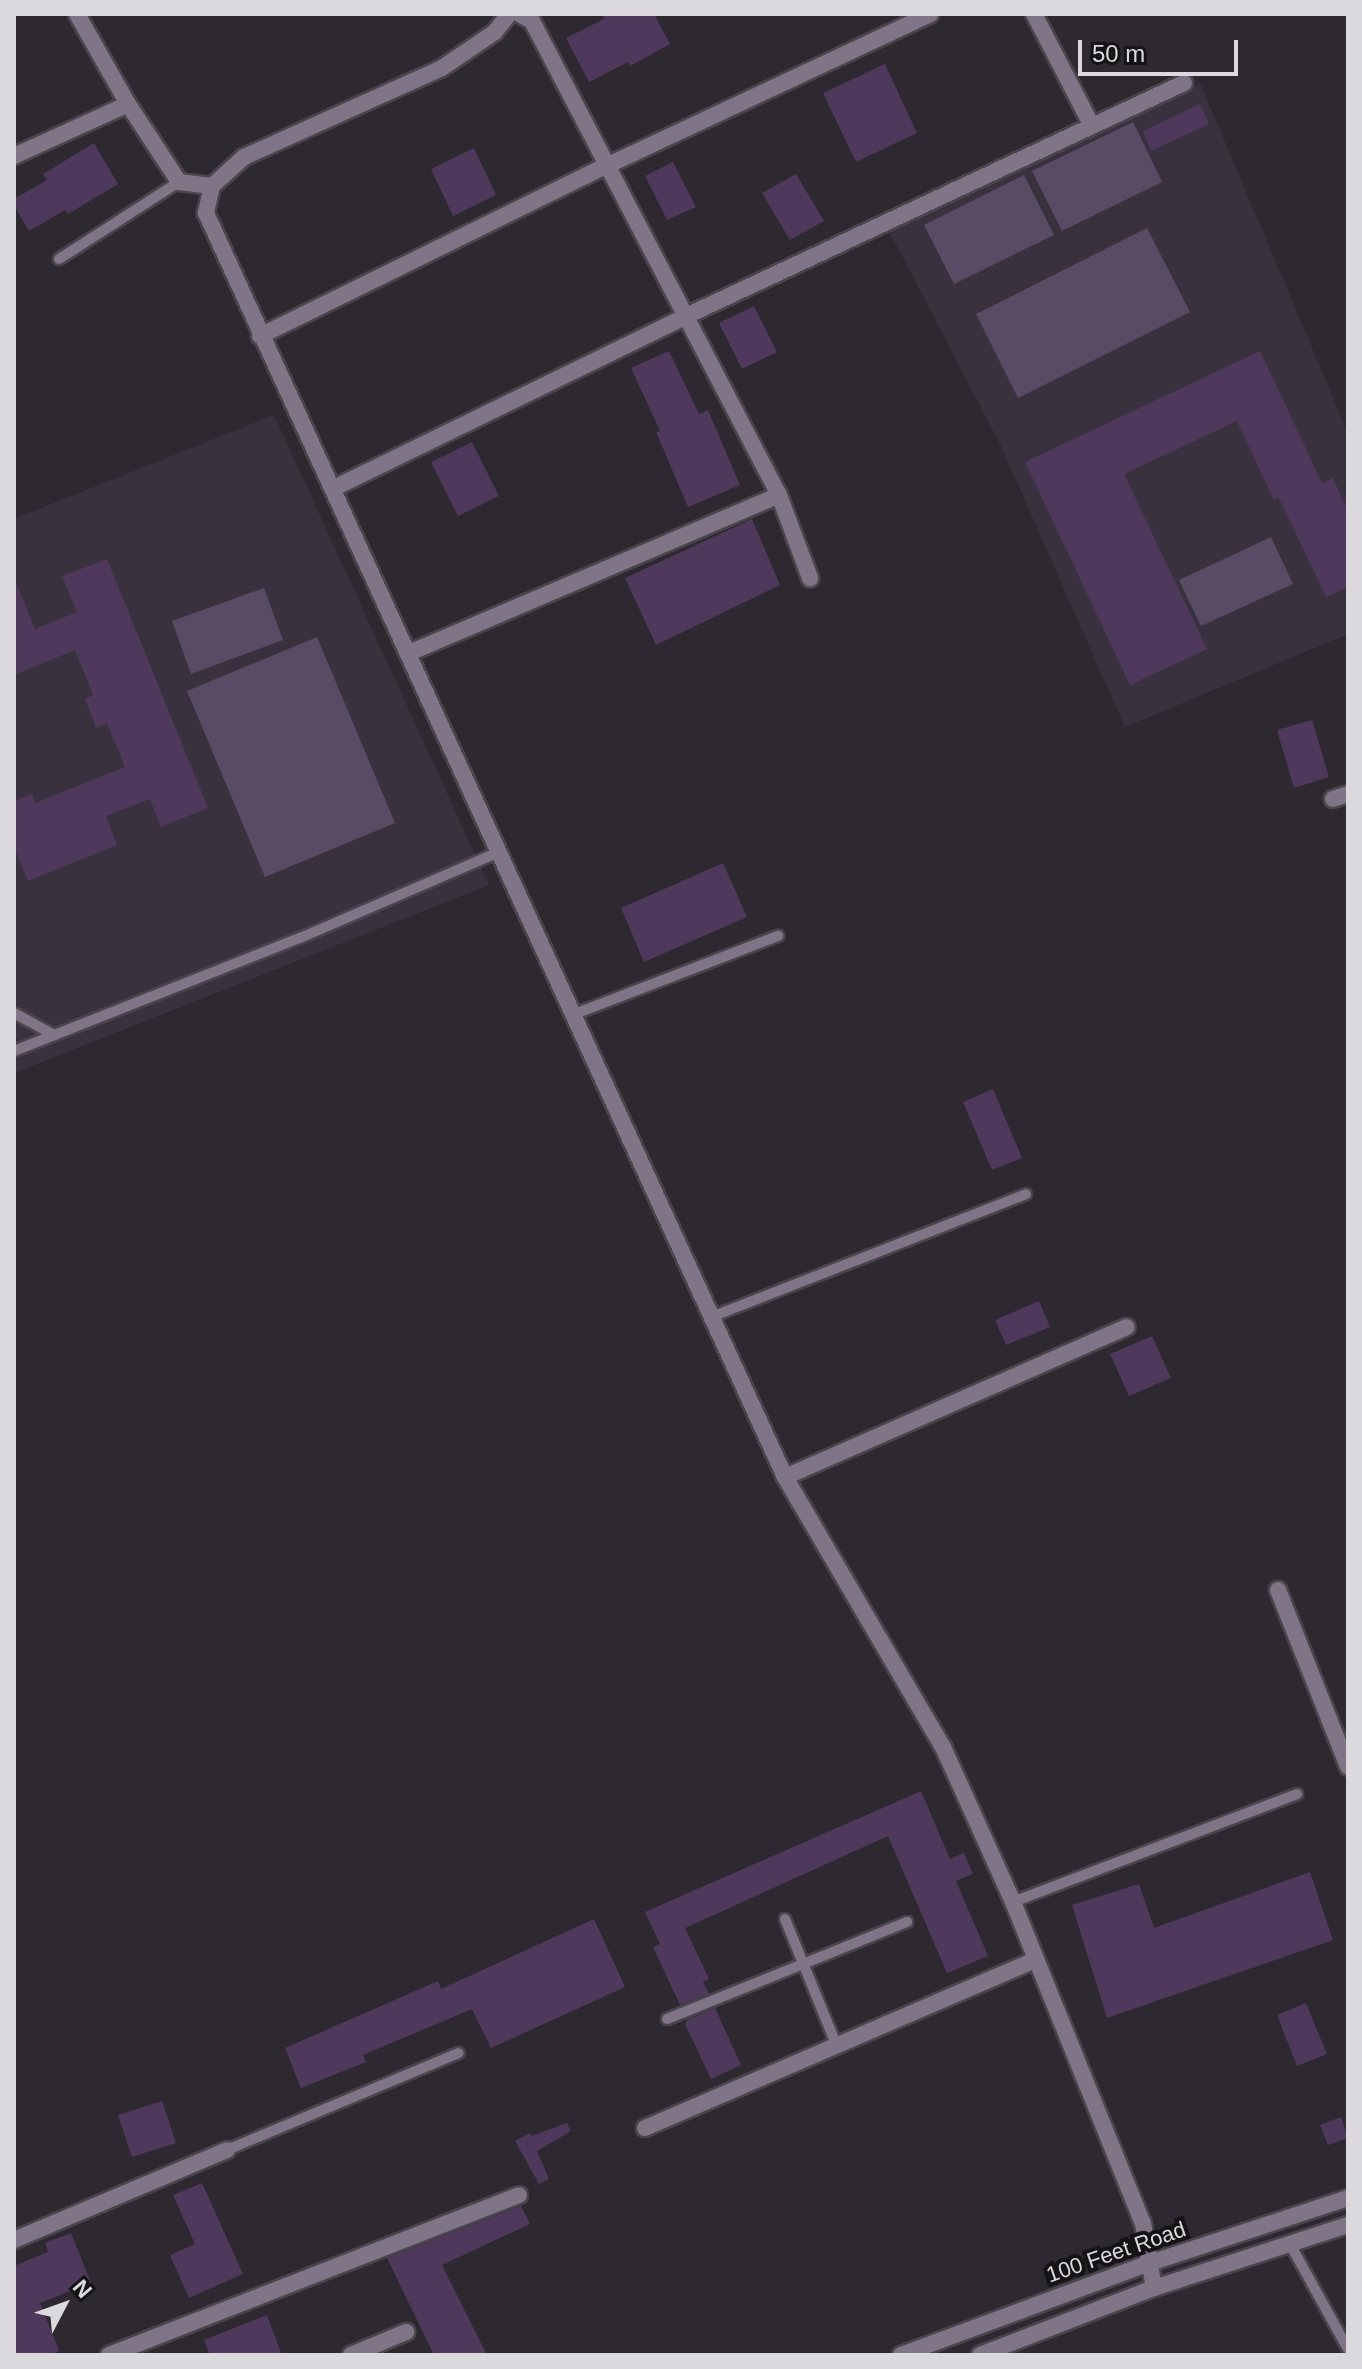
<!DOCTYPE html>
<html>
<head>
<meta charset="utf-8">
<style>
  body { margin:0 }
  #map { position:relative; width:1362px; height:2369px; overflow:hidden; background:#2e2931; font-family:Helvetica,sans-serif }
  div>[style] { position:absolute }
  [style*='--x'] { left:calc(var(--x)*1px); top:calc(var(--y)*1px); width:calc(var(--w)*1px); rotate:calc(var(--a)*1deg) }
  .built>* { inset:0; background:#3a313f }
  .green>* { inset:0; background:#5a4b64 }
  .building>* { inset:0; background:#4e385b }
  .roads { filter:drop-shadow(2px 0 #4a454d) drop-shadow(-2px 0 #4a454d) drop-shadow(0 2px #4a454d) drop-shadow(0 -2px #4a454d) }
  .service>* { height:10px; margin:-5px; padding:0 5px; transform-origin:5px; border-radius:5px; background:#807586 }
  .minor>* { height:16px; margin:-8px; padding:0 8px; transform-origin:8px; border-radius:8px; background:#807586 }
  .tertiary>* { height:16px; margin:-8px; padding:0 8px; transform-origin:8px; border-radius:8px; background:#807586 }
  span { translate:-50% -50%; white-space:nowrap; text-align:center; line-height:1.15; -webkit-text-stroke:8px #151316; paint-order:stroke }
  .street-label { font-size:22px; color:#dcd9de }
  .frame { position:absolute; inset:0; border:16px solid #dcd9de; pointer-events:none }
  .north { position:absolute; left:24px; top:2265px; width:80px; height:80px; -webkit-text-stroke:6px #151316; paint-order:stroke; rotate:49deg; font-size:22px; font-weight:700; line-height:32px; text-align:center; color:#dcd9de }
  .north::after { content:''; display:block; margin:auto; width:28px; height:36px; background:#dcd9de; clip-path:polygon(50% 0,100% 100%,50% 72%,0 100%) }
  .scale { position:absolute; left:1078px; top:40px; width:160px; height:36px; box-sizing:border-box; border:4px solid #dcd9de; border-top:0; padding-left:10px; font-size:24px; line-height:28px; white-space:nowrap; color:#dcd9de; -webkit-text-stroke:6px #151316; paint-order:stroke }
</style>
</head>
<body>
<div id="map">
  <div class="built">
    <div style="clip-path:polygon(1200px 83px,1348px 433px,1348px 634px,1125px 727px,1001px 446px,889px 231px)"></div>
    <div style="clip-path:polygon(274px 415px,489px 885px,14px 1073px,14px 519px)"></div>
  </div>
  <div class="green">
    <div style="clip-path:polygon(1133px 122px,1162px 182px,1062px 231px,1032px 171px)"></div>
    <div style="clip-path:polygon(1024px 175px,1054px 235px,954px 284px,924px 225px)"></div>
    <div style="clip-path:polygon(1147px 228px,1190px 312px,1018px 398px,976px 314px)"></div>
    <div style="clip-path:polygon(1271px 537px,1293px 584px,1201px 626px,1179px 580px)"></div>
    <div style="clip-path:polygon(264px 588px,283px 640px,191px 674px,172px 621px)"></div>
    <div style="clip-path:polygon(317px 637px,395px 823px,265px 877px,187px 691px)"></div>
  </div>
  <div class="building">
    <div style="clip-path:polygon(602px 14px,654px 14px,670px 44px,630px 66px,628px 62px,589px 82px,566px 38px,604px 19px)"></div>
    <div style="clip-path:polygon(885px 64px,917px 133px,856px 162px,823px 93px)"></div>
    <div style="clip-path:polygon(1200px 104px,1209px 124px,1151px 151px,1143px 131px)"></div>
    <div style="clip-path:polygon(94px 143px,118px 184px,68px 214px,65px 210px,29px 231px,14px 206px,14px 199px,47px 180px,43px 174px)"></div>
    <div style="clip-path:polygon(474px 148px,496px 195px,453px 216px,431px 169px)"></div>
    <div style="clip-path:polygon(673px 162px,696px 207px,667px 220px,645px 176px)"></div>
    <div style="clip-path:polygon(796px 174px,824px 221px,790px 240px,762px 193px)"></div>
    <div style="clip-path:polygon(754px 306px,777px 352px,742px 369px,719px 323px)"></div>
    <div style="clip-path:polygon(669px 351px,699px 414px,708px 410px,740px 485px,688px 507px,656px 432px,660px 431px,631px 368px)"></div>
    <div style="clip-path:polygon(1260px 351px,1322px 483px,1333px 478px,1348px 511px,1348px 587px,1326px 597px,1279px 498px,1274px 500px,1237px 421px,1124px 474px,1207px 649px,1130px 685px,1025px 462px)"></div>
    <div style="clip-path:polygon(472px 442px,499px 496px,458px 516px,431px 462px)"></div>
    <div style="clip-path:polygon(752px 519px,780px 585px,656px 645px,625px 578px)"></div>
    <div style="clip-path:polygon(107px 559px,208px 808px,161px 827px,150px 799px,106px 816px,117px 845px,28px 881px,14px 847px,14px 801px,32px 794px,35px 803px,125px 767px,107px 723px,96px 728px,85px 699px,93px 695px,75px 650px,14px 675px,14px 578px,35px 629px,77px 612px,62px 576px)"></div>
    <div style="clip-path:polygon(1312px 720px,1329px 777px,1294px 788px,1277px 730px)"></div>
    <div style="clip-path:polygon(723px 863px,747px 917px,644px 962px,621px 908px)"></div>
    <div style="clip-path:polygon(993px 1089px,1022px 1158px,992px 1170px,963px 1102px)"></div>
    <div style="clip-path:polygon(1039px 1301px,1050px 1327px,1006px 1345px,995px 1320px)"></div>
    <div style="clip-path:polygon(1152px 1336px,1171px 1378px,1129px 1396px,1110px 1354px)"></div>
    <div style="clip-path:polygon(921px 1791px,950px 1859px,964px 1853px,973px 1874px,956px 1881px,988px 1956px,947px 1973px,888px 1836px,685px 1928px,709px 1979px,703px 1982px,709px 1994px,680px 2005px,653px 1947px,660px 1944px,645px 1912px)"></div>
    <div style="clip-path:polygon(1310px 1872px,1333px 1940px,1107px 2018px,1072px 1905px,1139px 1884px,1154px 1928px)"></div>
    <div style="clip-path:polygon(594px 1919px,625px 1987px,491px 2048px,472px 2009px,363px 2055px,366px 2062px,301px 2088px,285px 2048px,438px 1981px,441px 1989px)"></div>
    <div style="clip-path:polygon(1306px 2003px,1327px 2054px,1297px 2066px,1277px 2015px)"></div>
    <div style="clip-path:polygon(715px 2008px,741px 2065px,711px 2079px,685px 2024px,687px 2020px)"></div>
    <div style="clip-path:polygon(162px 2101px,176px 2143px,132px 2157px,118px 2115px)"></div>
    <div style="clip-path:polygon(1341px 2117px,1348px 2138px,1328px 2145px,1320px 2125px)"></div>
    <div style="clip-path:polygon(567px 2123px,571px 2131px,537px 2151px,549px 2179px,539px 2184px,515px 2141px,530px 2133px,531px 2136px)"></div>
    <div style="clip-path:polygon(202px 2183px,243px 2274px,189px 2298px,170px 2255px,195px 2244px,173px 2195px)"></div>
    <div style="clip-path:polygon(521px 2206px,530px 2224px,442px 2265px,487px 2355px,434px 2355px,387px 2258px)"></div>
    <div style="clip-path:polygon(71px 2233px,91px 2283px,40px 2303px,59px 2351px,49px 2355px,14px 2355px,14px 2266px,48px 2252px,45px 2243px)"></div>
    <div style="clip-path:polygon(267px 2315px,282px 2355px,210px 2355px,204px 2340px)"></div>
  </div>
  <div class="roads">
    <div class="service">
      <div style="--x:59;--y:259;--w:143;--a:-32.7"></div>
      <div style="--x:14;--y:1013;--w:46;--a:28.8"></div>
      <div style="--x:572;--y:1015;--w:221;--a:-21"></div>
      <div style="--x:14;--y:1051;--w:308;--a:-21.6"></div>
      <div style="--x:300;--y:938;--w:219;--a:-23.4"></div>
      <div style="--x:711;--y:1317;--w:338;--a:-21.3"></div>
      <div style="--x:1013;--y:1902;--w:304;--a:-20.8"></div>
      <div style="--x:785;--y:1919;--w:135;--a:67.8"></div>
      <div style="--x:667;--y:2019;--w:259;--a:-22"></div>
      <div style="--x:227;--y:2150;--w:251;--a:-22.7"></div>
      <div style="--x:1290;--y:2244;--w:120;--a:61.1"></div>
    </div>
    <div class="minor">
      <div style="--x:77;--y:14;--w:103;--a:60.5"></div>
      <div style="--x:128;--y:104;--w:93;--a:56.8"></div>
      <div style="--x:179;--y:182;--w:33;--a:7"></div>
      <div style="--x:519;--y:14;--w:15;--a:28"></div>
      <div style="--x:532;--y:21;--w:534;--a:62.48"></div>
      <div style="--x:779;--y:495;--w:89;--a:69.5"></div>
      <div style="--x:1034;--y:14;--w:126;--a:62.6"></div>
      <div style="--x:14;--y:156;--w:125;--a:-24.5"></div>
      <div style="--x:260;--y:336;--w:386;--a:-26.2"></div>
      <div style="--x:606;--y:166;--w:358;--a:-25.1"></div>
      <div style="--x:334;--y:488;--w:390;--a:-26"></div>
      <div style="--x:684;--y:317;--w:552;--a:-25.08"></div>
      <div style="--x:409;--y:653;--w:402;--a:-23.1"></div>
      <div style="--x:1333;--y:799;--w:16;--a:-18"></div>
      <div style="--x:785;--y:1477;--w:373;--a:-23.7"></div>
      <div style="--x:1278;--y:1590;--w:190;--a:68.4"></div>
      <div style="--x:645;--y:2128;--w:425;--a:-23.3"></div>
      <div style="--x:14;--y:2240;--w:231;--a:-22.9"></div>
      <div style="--x:109;--y:2355;--w:440;--a:-21.3"></div>
      <div style="--x:351;--y:2355;--w:60;--a:-22.7"></div>
    </div>
    <div class="tertiary">
      <div style="--x:509;--y:14;--w:23;--a:128"></div>
      <div style="--x:495;--y:32;--w:64;--a:145.8"></div>
      <div style="--x:442;--y:68;--w:217;--a:155.8"></div>
      <div style="--x:244;--y:157;--w:43;--a:137.8"></div>
      <div style="--x:212;--y:186;--w:28;--a:103"></div>
      <div style="--x:206;--y:213;--w:1390;--a:65.39"></div>
      <div style="--x:785;--y:1477;--w:313;--a:59.7"></div>
      <div style="--x:943;--y:1747;--w:170;--a:65.7"></div>
      <div style="--x:1013;--y:1902;--w:346;--a:68"></div>
      <div style="--x:1143;--y:2223;--w:66;--a:80.4"></div>
      <div style="--x:901;--y:2355;--w:265;--a:-20.3"></div>
      <div style="--x:1150;--y:2263;--w:208;--a:-18.2"></div>
      <div style="--x:980;--y:2355;--w:186;--a:-21.1"></div>
      <div style="--x:1154;--y:2288;--w:204;--a:-18"></div>
    </div>
  </div>
  <div class="street-label">
    <span style="left:1116px;top:2252px;rotate:-19deg">100 Feet Road</span>
  </div>
  <div class="frame"></div>
  <div class="north">N</div>
  <div class="scale">50 m</div>
</div>
</body>
</html>
